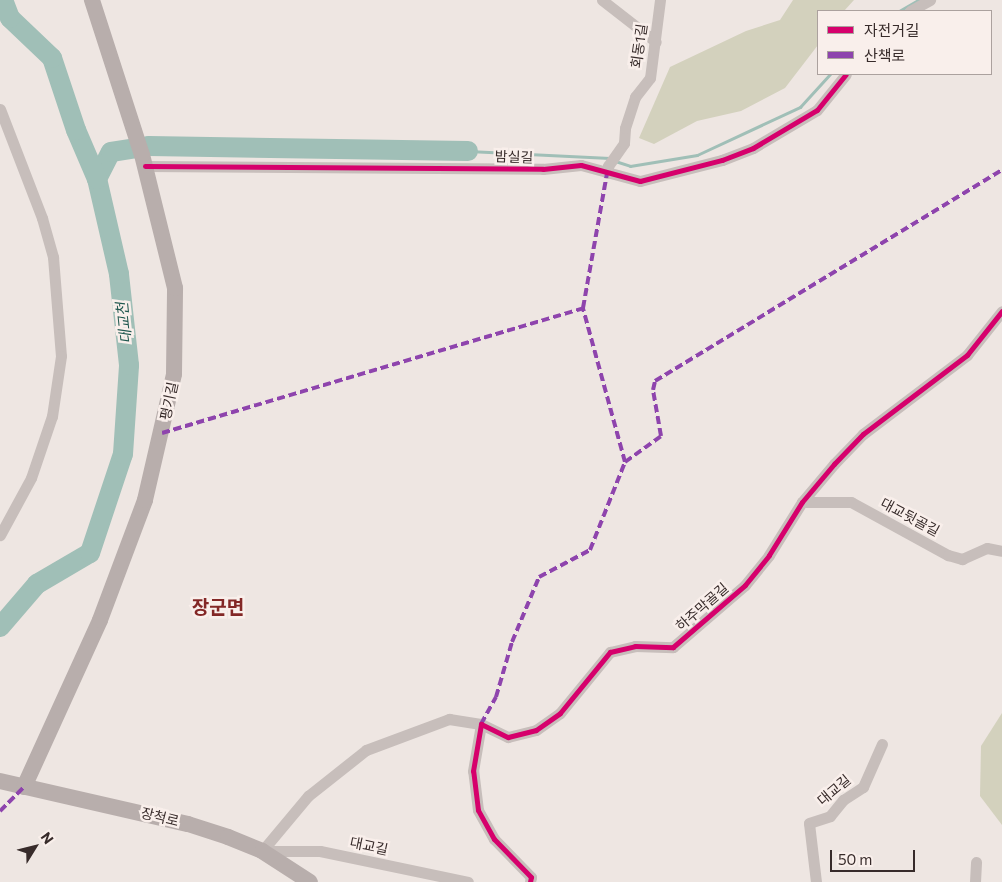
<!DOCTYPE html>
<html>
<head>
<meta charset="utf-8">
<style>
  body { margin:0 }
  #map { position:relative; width:1002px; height:882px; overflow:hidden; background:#eee6e2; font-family:Commissioner,"Noto Sans KR",sans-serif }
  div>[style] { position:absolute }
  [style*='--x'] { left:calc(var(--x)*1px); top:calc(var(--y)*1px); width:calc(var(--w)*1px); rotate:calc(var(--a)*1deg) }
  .green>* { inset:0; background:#d3d1bd }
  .stream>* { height:3px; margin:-1.5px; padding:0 1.5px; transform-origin:1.5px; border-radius:1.5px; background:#a0bfb7 }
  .river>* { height:20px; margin:-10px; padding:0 10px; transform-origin:10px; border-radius:10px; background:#a0bfb7 }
  .minor>* { height:11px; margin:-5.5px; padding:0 5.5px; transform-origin:5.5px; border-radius:5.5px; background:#c7bebb }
  .secondary>* { height:16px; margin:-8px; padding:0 8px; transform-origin:8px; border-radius:8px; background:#b8aeac }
  .quiet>* { height:4px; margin-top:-2px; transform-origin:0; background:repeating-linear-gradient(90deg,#8e44ad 0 8px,transparent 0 12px) }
  .cycleway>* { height:5px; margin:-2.5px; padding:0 2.5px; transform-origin:2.5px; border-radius:2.5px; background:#d6006c }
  span { translate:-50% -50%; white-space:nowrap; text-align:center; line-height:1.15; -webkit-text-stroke:5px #f9efeb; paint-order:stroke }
  .street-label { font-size:14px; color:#372b2a }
  .water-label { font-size:15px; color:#20584f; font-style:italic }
  .district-label { font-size:19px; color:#832726; font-weight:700 }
  .legend { position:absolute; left:817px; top:10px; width:175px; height:65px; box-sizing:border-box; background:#f9efeb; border:1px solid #aba19e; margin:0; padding:6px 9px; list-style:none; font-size:15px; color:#372b2a }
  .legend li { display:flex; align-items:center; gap:10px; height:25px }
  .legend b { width:25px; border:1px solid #aba19e }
  .north { position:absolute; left:10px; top:822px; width:50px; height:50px; -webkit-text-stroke:4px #f9efeb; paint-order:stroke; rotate:54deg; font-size:14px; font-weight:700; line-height:20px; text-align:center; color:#372b2a }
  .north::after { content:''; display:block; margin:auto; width:18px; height:22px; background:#372b2a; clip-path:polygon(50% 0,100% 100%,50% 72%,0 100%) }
  .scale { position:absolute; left:830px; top:850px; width:85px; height:22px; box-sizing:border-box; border:2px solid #372b2a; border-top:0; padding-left:6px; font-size:15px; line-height:18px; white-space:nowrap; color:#372b2a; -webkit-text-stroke:4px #f9efeb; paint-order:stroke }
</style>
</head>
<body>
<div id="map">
  <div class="green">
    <div style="clip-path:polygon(793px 0,854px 0,844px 11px,818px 11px,818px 45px,785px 88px,741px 111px,697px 121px,654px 144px,639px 138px,670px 67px,746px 31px,780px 20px)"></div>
    <div style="clip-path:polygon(1002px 713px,1002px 825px,980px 796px,981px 746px)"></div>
  </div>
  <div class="stream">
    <div style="--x:899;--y:11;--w:22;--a:-30"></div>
    <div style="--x:468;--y:151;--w:142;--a:2.8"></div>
    <div style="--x:615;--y:161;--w:16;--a:18"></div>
    <div style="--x:630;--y:166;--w:68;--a:-9.3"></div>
    <div style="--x:697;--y:155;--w:114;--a:-25"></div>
    <div style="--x:800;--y:107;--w:45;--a:-47.7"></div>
  </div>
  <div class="river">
    <div style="--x:97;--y:179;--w:30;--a:-63"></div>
    <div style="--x:111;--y:152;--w:38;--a:-9"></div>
    <div style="--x:149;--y:146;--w:319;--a:0.9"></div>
    <div style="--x:0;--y:627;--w:57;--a:-49.3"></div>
    <div style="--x:37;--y:584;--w:61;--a:-30.3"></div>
    <div style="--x:90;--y:553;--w:104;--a:-71.6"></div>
    <div style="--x:123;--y:454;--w:89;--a:-86.1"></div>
    <div style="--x:129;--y:365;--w:92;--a:-96.3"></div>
    <div style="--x:119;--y:274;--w:98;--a:-103"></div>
    <div style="--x:97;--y:179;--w:53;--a:-113.2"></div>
    <div style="--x:76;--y:130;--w:76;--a:-108.4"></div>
    <div style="--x:52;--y:58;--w:58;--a:-136.4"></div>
    <div style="--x:10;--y:18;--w:19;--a:-111"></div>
  </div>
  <div class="minor">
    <div style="--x:602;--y:0;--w:68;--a:37.9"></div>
    <div style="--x:910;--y:11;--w:23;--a:-29"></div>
    <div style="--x:0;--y:109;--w:117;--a:68.9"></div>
    <div style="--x:42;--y:218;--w:41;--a:74.2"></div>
    <div style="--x:53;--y:257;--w:99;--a:85.4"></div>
    <div style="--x:61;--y:356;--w:61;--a:98.5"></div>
    <div style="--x:52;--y:416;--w:65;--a:108.7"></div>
    <div style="--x:31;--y:478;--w:65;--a:118.5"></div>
    <div style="--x:145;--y:166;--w:398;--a:0.4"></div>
    <div style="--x:543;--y:169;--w:38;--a:-6"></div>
    <div style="--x:581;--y:165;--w:61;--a:15.2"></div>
    <div style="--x:640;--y:181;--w:85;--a:-14.4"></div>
    <div style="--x:722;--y:160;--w:33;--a:-21"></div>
    <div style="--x:753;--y:148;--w:74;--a:-30.7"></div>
    <div style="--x:817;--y:110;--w:46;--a:-51.1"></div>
    <div style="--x:607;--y:173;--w:7;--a:-82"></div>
    <div style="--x:608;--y:166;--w:28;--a:-55"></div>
    <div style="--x:624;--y:143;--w:15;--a:-86"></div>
    <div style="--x:625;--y:128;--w:33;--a:-72"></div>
    <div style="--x:635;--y:97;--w:24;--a:-52"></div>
    <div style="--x:650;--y:78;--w:79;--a:-82.7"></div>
    <div style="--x:802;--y:502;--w:49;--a:0"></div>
    <div style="--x:851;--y:502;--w:111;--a:28.7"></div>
    <div style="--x:948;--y:555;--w:15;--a:16"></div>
    <div style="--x:962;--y:559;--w:27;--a:-24"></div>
    <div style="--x:987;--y:548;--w:15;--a:11"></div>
    <div style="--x:262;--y:851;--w:72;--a:-50.1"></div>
    <div style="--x:308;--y:796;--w:74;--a:-38.4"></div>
    <div style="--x:366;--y:750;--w:89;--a:-20.5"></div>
    <div style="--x:449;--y:719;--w:32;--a:9"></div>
    <div style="--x:262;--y:851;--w:58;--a:0"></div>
    <div style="--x:320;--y:851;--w:151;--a:11.8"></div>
    <div style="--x:530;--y:882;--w:5;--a:-79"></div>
    <div style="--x:531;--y:877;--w:53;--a:-134.2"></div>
    <div style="--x:494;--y:839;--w:33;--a:-119"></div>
    <div style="--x:478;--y:810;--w:39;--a:-97"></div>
    <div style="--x:473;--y:771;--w:48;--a:-80.3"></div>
    <div style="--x:481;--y:724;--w:30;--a:26"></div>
    <div style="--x:508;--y:737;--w:29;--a:-14"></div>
    <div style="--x:536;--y:730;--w:29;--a:-35"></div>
    <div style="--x:560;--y:713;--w:79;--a:-50.7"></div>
    <div style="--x:610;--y:652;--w:26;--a:-13"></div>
    <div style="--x:635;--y:646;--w:38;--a:2"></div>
    <div style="--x:673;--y:647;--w:95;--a:-40.7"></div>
    <div style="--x:745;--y:585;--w:38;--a:-51"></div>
    <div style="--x:769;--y:555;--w:62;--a:-58.1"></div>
    <div style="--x:802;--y:502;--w:50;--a:-49.9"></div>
    <div style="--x:834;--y:464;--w:42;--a:-46"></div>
    <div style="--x:863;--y:434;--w:131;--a:-37.2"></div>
    <div style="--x:967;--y:355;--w:56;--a:-51.5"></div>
    <div style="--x:816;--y:882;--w:59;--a:-96.8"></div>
    <div style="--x:809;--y:823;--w:22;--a:-18"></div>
    <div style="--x:830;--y:816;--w:21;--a:-51"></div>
    <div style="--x:843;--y:800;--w:24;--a:-33"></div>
    <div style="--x:863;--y:787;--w:47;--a:-66.2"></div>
    <div style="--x:975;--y:882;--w:20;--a:-87"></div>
  </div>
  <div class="secondary">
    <div style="--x:0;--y:781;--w:193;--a:12.9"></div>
    <div style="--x:188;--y:824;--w:42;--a:18"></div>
    <div style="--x:228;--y:837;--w:37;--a:22"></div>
    <div style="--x:262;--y:851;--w:57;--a:32.9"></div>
    <div style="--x:24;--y:787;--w:183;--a:-65.5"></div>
    <div style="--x:100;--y:620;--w:128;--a:-69.4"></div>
    <div style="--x:145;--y:500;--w:129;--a:-77"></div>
    <div style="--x:174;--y:374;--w:86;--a:-89.3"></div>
    <div style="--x:175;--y:288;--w:137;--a:-103.9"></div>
    <div style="--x:142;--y:155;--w:163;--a:-107.9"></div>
  </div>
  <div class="quiet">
    <div style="--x:162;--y:433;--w:439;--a:-16.5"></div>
    <div style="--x:625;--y:462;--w:44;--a:-35.8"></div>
    <div style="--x:661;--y:436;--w:47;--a:-99.9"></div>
    <div style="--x:653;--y:390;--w:9;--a:-77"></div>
    <div style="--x:655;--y:381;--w:406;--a:-31.3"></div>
    <div style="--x:481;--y:724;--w:31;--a:-61"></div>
    <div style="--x:496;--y:697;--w:57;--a:-73.8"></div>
    <div style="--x:512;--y:642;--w:70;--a:-67.4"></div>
    <div style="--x:539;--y:577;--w:58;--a:-27.9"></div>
    <div style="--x:590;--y:550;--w:95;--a:-68.3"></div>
    <div style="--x:625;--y:462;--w:160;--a:-105.3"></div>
    <div style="--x:583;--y:308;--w:137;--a:-79.9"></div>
    <div style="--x:0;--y:811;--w:34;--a:-45"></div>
  </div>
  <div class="cycleway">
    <div style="--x:145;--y:166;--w:398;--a:0.4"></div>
    <div style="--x:543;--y:169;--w:38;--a:-6"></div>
    <div style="--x:581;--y:165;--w:61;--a:15.2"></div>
    <div style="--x:640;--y:181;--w:85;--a:-14.4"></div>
    <div style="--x:722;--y:160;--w:33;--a:-21"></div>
    <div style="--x:753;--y:148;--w:74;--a:-30.7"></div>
    <div style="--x:817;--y:110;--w:46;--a:-51.1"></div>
    <div style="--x:530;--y:882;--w:5;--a:-79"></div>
    <div style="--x:531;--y:877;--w:53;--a:-134.2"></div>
    <div style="--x:494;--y:839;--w:33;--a:-119"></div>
    <div style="--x:478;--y:810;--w:39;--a:-97"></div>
    <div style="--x:473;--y:771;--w:48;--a:-80.3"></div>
    <div style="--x:481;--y:724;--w:30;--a:26"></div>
    <div style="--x:508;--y:737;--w:29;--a:-14"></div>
    <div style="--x:536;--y:730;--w:29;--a:-35"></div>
    <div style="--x:560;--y:713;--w:79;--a:-50.7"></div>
    <div style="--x:610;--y:652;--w:26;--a:-13"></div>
    <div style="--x:635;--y:646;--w:38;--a:2"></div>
    <div style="--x:673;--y:647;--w:95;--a:-40.7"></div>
    <div style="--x:745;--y:585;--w:38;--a:-51"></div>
    <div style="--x:769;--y:555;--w:62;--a:-58.1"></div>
    <div style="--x:802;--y:502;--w:50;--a:-49.9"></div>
    <div style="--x:834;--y:464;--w:42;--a:-46"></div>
    <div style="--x:863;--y:434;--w:131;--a:-37.2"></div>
    <div style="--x:967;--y:355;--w:56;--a:-51.5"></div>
  </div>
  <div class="street-label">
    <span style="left:639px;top:46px;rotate:-82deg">회동1길</span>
    <span style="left:514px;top:157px;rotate:2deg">밤실길</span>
    <span style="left:169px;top:401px;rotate:-78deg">평기길</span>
    <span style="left:910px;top:517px;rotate:28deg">대교뒷골길</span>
    <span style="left:702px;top:607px;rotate:-41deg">하주막골길</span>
    <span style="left:834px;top:790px;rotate:-40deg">대교길</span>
    <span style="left:160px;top:817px;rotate:14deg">장척로</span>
    <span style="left:369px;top:846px;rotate:12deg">대교길</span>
  </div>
  <div class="water-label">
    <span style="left:124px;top:323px;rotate:-96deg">대교천</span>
  </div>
  <div class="district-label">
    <span style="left:218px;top:607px">장군면</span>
  </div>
  <ul class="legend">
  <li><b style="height:6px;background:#d6006c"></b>자전거길</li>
  <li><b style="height:6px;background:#8e44ad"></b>산책로</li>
  </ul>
  <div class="north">N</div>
  <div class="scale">50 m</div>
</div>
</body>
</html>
